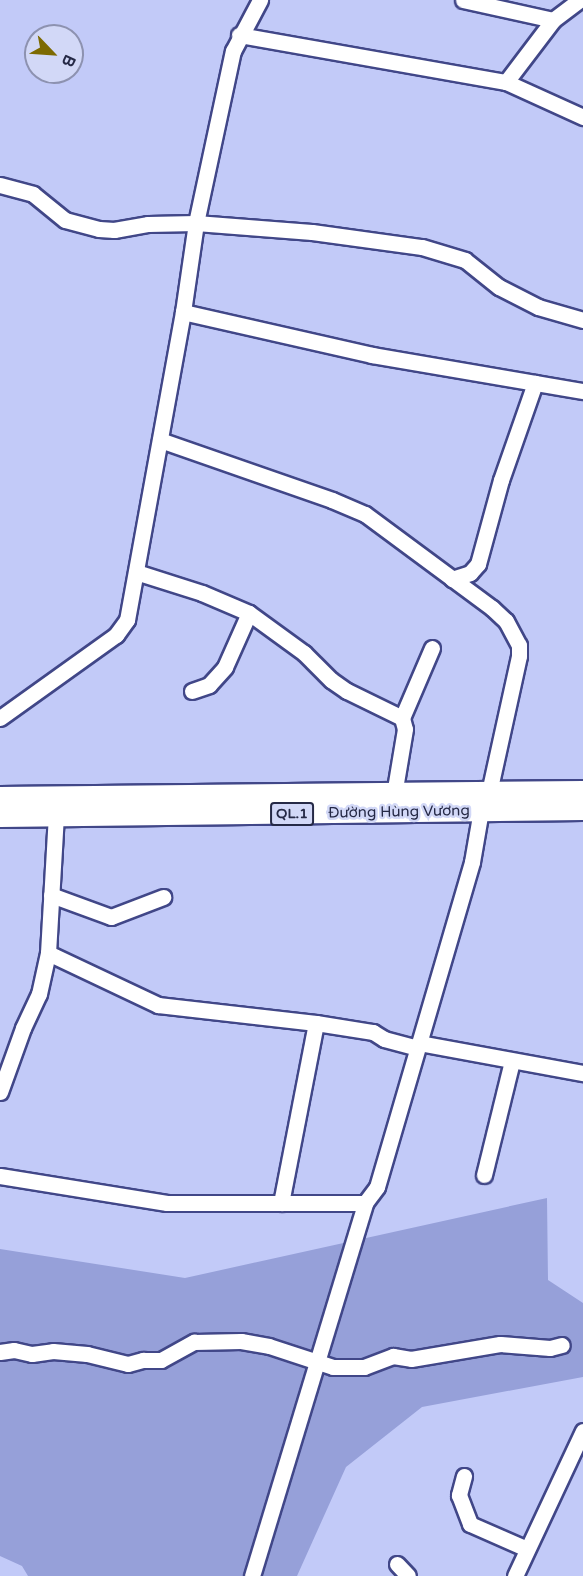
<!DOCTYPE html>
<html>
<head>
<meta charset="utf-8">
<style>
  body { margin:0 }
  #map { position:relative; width:583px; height:1576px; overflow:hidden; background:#c2caf8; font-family:"Varela Round",sans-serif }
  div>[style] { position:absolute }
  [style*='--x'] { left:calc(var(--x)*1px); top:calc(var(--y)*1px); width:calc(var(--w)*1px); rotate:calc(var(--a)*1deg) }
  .green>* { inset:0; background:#96a0d9 }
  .roads { filter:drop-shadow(2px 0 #414788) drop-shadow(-2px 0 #414788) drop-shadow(0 2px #414788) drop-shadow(0 -2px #414788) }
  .minor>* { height:15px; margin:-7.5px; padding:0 7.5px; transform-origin:7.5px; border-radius:7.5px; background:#fff }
  .highway>* { height:22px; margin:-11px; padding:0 11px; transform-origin:11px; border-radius:11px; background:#fff }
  span { translate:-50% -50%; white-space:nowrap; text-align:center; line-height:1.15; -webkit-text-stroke:5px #d2d8f7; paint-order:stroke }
  .shield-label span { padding:2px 4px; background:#d2d8f7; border:2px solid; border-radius:4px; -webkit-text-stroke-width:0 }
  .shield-label { font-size:14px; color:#252946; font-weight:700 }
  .street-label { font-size:15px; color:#252946 }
  .north { position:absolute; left:24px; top:24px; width:60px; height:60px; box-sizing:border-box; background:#d2d8f7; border:2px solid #8d92b0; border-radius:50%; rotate:115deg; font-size:16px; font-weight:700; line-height:24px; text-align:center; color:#252946 }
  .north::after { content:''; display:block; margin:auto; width:21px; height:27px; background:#7d6a02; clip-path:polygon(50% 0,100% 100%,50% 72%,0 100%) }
</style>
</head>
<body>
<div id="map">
  <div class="green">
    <div style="clip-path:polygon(547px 1198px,548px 1280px,583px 1303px,583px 1377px,422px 1407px,346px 1467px,297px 1576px,28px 1576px,22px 1566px,0 1556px,0 1249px,185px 1278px)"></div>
  </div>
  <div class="roads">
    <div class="minor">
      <div style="--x:463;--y:0;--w:92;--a:12.5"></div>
      <div style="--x:239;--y:35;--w:271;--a:10"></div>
      <div style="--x:506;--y:82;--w:85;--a:24.4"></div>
      <div style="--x:506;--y:82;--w:78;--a:-52.8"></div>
      <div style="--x:553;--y:20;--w:34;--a:-37"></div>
      <div style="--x:0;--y:185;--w:34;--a:15"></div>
      <div style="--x:33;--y:194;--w:41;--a:39.1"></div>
      <div style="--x:65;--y:220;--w:35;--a:15"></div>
      <div style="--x:99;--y:229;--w:15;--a:4"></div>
      <div style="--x:114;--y:230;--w:35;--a:-10"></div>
      <div style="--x:148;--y:224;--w:48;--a:-1.2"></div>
      <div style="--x:196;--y:223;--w:116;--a:4.4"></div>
      <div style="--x:312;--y:232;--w:111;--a:7.8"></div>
      <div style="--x:422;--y:247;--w:45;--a:16.8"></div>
      <div style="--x:465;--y:260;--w:43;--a:38.5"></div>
      <div style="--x:499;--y:287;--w:44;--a:27.1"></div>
      <div style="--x:538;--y:307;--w:47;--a:16.1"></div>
      <div style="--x:183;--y:312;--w:194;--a:12.8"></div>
      <div style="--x:372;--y:355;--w:214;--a:9.7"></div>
      <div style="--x:160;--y:440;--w:182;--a:19.2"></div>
      <div style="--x:332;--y:500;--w:36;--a:23"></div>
      <div style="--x:365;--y:514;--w:158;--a:36.5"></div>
      <div style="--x:492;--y:608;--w:19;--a:43"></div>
      <div style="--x:506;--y:621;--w:27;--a:62"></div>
      <div style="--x:519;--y:645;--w:11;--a:90"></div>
      <div style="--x:519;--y:656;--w:140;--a:102.4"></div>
      <div style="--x:136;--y:572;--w:69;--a:17.7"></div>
      <div style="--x:202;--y:593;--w:51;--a:23.1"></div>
      <div style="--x:249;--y:613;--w:68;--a:36"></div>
      <div style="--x:304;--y:653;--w:38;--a:45"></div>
      <div style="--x:331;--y:680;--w:19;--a:35"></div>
      <div style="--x:347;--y:691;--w:61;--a:26.1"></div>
      <div style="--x:402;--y:718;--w:11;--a:75"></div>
      <div style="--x:405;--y:729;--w:67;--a:99.5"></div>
      <div style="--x:452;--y:579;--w:19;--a:-18"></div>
      <div style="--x:470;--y:573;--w:12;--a:-48"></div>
      <div style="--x:478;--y:564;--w:87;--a:-74.7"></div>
      <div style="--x:501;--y:480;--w:103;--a:-70.7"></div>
      <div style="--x:192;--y:691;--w:18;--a:-19"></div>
      <div style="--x:209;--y:685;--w:24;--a:-48"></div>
      <div style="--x:225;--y:667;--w:59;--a:-66"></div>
      <div style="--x:0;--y:718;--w:143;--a:-35.6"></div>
      <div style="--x:116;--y:635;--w:19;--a:-54"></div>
      <div style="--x:127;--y:620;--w:313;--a:-79.7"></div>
      <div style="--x:183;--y:312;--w:90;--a:-81.7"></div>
      <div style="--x:196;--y:223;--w:176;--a:-77.9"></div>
      <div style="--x:233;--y:51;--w:58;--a:-62.1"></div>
      <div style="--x:402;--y:718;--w:76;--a:-66.8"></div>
      <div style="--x:51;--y:895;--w:64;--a:20.1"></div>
      <div style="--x:111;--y:917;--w:56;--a:-21"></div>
      <div style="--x:48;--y:953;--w:122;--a:25.3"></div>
      <div style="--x:158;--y:1005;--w:159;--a:6.5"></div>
      <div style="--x:316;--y:1023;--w:58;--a:9"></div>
      <div style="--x:373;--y:1032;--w:13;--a:32"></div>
      <div style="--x:384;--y:1039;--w:34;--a:15"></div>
      <div style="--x:419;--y:1043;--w:167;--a:10.4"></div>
      <div style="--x:0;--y:1092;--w:68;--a:-70.2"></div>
      <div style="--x:23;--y:1028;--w:38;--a:-65"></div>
      <div style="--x:39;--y:994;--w:42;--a:-77.6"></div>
      <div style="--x:48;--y:953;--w:138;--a:-86.7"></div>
      <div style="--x:484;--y:1175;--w:117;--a:-76.2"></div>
      <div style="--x:0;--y:1176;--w:169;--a:9.2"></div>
      <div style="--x:167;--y:1203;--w:198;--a:0"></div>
      <div style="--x:365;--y:1203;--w:20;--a:-53"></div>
      <div style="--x:377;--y:1187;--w:339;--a:-73.7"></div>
      <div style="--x:472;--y:862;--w:53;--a:-80.2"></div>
      <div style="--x:281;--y:1203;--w:183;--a:-79"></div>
      <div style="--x:0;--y:1352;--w:14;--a:-8"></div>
      <div style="--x:14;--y:1350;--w:18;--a:13"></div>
      <div style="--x:32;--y:1354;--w:21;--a:-8"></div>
      <div style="--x:53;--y:1351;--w:34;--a:5"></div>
      <div style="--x:87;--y:1354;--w:42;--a:13.7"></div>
      <div style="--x:128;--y:1364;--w:16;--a:-15"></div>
      <div style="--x:143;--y:1360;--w:18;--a:0"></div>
      <div style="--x:161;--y:1360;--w:38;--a:-29"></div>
      <div style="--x:194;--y:1342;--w:47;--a:-1.2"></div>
      <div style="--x:241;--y:1341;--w:28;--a:10"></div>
      <div style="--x:269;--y:1346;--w:67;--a:18.2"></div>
      <div style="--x:333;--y:1367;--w:31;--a:0"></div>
      <div style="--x:364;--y:1367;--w:31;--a:-21"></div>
      <div style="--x:393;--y:1356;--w:18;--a:9"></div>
      <div style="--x:411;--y:1359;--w:90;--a:-9.6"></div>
      <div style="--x:500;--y:1344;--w:50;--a:4.6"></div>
      <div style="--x:550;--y:1348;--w:12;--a:-14"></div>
      <div style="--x:464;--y:1476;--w:20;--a:105"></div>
      <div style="--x:459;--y:1495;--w:31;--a:69"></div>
      <div style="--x:470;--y:1524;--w:62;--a:23.7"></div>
      <div style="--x:397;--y:1564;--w:16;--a:47"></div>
      <div style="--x:252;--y:1576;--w:390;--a:-73.1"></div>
      <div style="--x:515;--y:1576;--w:160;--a:-64.9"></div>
    </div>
    <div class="highway">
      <div style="--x:0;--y:798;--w:583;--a:-0.59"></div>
      <div style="--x:0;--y:816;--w:583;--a:-0.69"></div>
    </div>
  </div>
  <div class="shield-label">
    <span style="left:292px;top:814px">QL.1</span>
  </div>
  <div class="street-label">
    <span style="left:399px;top:812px;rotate:-1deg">Đường Hùng Vương</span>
  </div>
  <div class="north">B</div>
</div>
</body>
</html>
